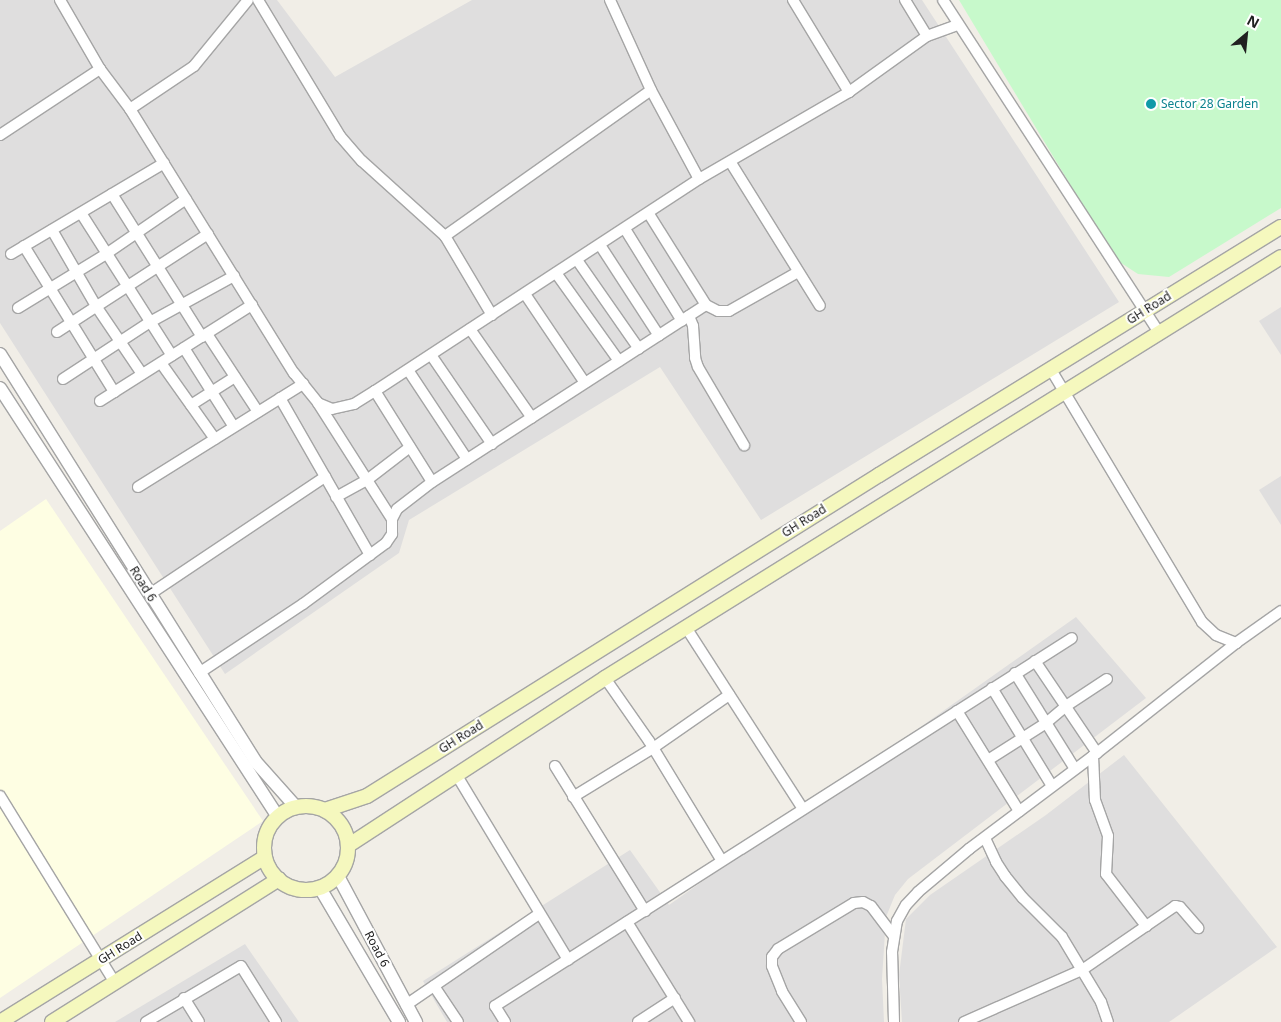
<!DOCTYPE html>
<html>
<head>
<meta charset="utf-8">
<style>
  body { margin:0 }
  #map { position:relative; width:1281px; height:1022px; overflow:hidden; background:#f1eee7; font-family:"Noto Sans",sans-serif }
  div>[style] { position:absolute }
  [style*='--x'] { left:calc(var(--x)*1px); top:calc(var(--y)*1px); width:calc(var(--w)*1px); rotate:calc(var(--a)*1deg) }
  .residential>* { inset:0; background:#dfdede }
  .education>* { inset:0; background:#fefee3 }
  .park>* { inset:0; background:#c7f9cb }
  .roads { filter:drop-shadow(1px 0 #a5a5a5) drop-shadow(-1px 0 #a5a5a5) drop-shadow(0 1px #a5a5a5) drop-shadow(0 -1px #a5a5a5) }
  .minor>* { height:10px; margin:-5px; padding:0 5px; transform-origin:5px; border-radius:5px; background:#fff }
  .tertiary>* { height:12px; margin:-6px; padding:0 6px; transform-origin:6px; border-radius:6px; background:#fff }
  .secondary>* { height:14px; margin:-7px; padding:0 7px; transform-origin:7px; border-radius:7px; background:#f5f8be }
  .secondary>.ring { margin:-7px; padding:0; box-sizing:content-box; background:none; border:14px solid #f5f8be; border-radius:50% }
  .dots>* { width:14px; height:14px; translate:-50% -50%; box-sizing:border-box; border:2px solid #fff; border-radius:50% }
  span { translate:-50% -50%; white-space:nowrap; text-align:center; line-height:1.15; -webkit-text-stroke:4px #fff; paint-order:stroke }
  .culture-label { font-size:12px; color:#0d838f }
  .left { translate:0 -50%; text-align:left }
  .street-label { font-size:12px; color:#212121 }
  .north { position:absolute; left:1221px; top:10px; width:50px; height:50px; -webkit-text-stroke:4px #fff; paint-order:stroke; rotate:28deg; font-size:14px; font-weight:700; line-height:20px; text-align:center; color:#212121 }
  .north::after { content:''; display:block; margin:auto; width:18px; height:22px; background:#212121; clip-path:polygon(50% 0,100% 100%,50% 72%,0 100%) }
</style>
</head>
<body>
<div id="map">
  <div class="residential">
    <div style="clip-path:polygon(0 0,277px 0,335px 77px,472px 0,922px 0,1119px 302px,761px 520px,660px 367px,409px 520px,399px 553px,225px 674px,0 323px)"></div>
    <div style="clip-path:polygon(1281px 307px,1281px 355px,1259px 321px)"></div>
    <div style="clip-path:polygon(1281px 476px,1281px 525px,1259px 490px)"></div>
    <div style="clip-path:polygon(1076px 617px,1146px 698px,908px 879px,895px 895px,886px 917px,882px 979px,884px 1022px,447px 1022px,423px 981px,630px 850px,669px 905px)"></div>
    <div style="clip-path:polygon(1124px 755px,1277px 947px,1169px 1022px,902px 1022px,899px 975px,906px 919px,930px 895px,1046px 815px)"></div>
    <div style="clip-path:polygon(245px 944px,299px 1022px,115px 1022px)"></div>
  </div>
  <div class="education">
    <div style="clip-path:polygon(46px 499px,263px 821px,0 998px,0 531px)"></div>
  </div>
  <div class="park">
    <div style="clip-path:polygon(959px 0,1281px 0,1281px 208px,1169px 277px,1138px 274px,1115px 259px)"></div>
  </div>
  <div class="roads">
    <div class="minor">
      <div style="--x:60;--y:0;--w:80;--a:59.9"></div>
      <div style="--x:100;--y:69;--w:50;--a:53.1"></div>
      <div style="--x:130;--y:109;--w:311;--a:58.2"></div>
      <div style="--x:294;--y:373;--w:38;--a:51"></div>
      <div style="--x:318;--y:403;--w:15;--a:23"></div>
      <div style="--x:332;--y:409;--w:23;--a:-13"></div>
      <div style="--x:354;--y:404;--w:25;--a:-32"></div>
      <div style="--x:375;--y:391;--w:387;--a:-33.2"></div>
      <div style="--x:699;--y:179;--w:173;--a:-30.1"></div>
      <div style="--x:849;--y:92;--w:96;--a:-35.7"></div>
      <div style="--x:927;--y:36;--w:33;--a:-20"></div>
      <div style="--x:258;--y:0;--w:159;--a:58.9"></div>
      <div style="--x:340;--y:136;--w:33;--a:49"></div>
      <div style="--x:362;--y:161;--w:112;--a:42.1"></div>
      <div style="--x:445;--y:236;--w:92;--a:59.3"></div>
      <div style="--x:610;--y:0;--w:99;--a:65.5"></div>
      <div style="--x:651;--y:90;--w:101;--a:61.7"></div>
      <div style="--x:793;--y:0;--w:108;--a:58.7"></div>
      <div style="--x:905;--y:0;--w:42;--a:58.6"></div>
      <div style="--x:943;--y:0;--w:396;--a:57"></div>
      <div style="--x:130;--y:109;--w:77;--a:-33.9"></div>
      <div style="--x:194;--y:66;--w:85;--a:-50.7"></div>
      <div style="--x:0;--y:135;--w:120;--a:-33.4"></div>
      <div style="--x:731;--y:163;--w:168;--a:58.1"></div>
      <div style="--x:112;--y:194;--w:169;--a:57.8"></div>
      <div style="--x:81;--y:213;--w:169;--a:57.5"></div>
      <div style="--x:625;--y:229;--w:108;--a:58.2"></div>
      <div style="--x:52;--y:230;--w:88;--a:59.9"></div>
      <div style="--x:96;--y:306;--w:82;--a:55.9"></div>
      <div style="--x:445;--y:236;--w:252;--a:-35.3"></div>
      <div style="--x:600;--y:245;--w:108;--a:57"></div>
      <div style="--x:24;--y:246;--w:172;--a:58.3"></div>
      <div style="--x:11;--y:254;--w:178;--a:-30.7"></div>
      <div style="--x:577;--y:260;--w:108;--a:55.1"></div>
      <div style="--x:556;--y:273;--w:108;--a:54.4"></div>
      <div style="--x:525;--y:294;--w:107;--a:56"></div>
      <div style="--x:706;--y:305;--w:13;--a:27"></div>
      <div style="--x:718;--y:311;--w:11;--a:0"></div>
      <div style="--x:729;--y:311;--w:79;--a:-29.5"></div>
      <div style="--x:18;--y:308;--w:103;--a:-31.5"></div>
      <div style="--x:106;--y:254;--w:97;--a:-34.5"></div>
      <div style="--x:689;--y:316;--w:11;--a:68"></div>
      <div style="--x:693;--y:326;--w:32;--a:86"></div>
      <div style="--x:695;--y:358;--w:9;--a:72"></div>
      <div style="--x:698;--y:367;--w:91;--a:59.5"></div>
      <div style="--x:470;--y:329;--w:108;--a:55.1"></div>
      <div style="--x:57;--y:332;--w:180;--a:-33"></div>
      <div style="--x:207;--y:334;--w:93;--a:56.8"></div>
      <div style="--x:184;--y:348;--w:93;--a:57.7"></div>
      <div style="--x:431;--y:355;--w:108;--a:55.6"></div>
      <div style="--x:161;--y:363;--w:93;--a:54.6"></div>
      <div style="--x:1050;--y:368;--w:296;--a:59.1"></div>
      <div style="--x:1202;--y:622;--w:19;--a:43"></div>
      <div style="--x:1216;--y:635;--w:22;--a:22"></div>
      <div style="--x:1236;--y:643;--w:55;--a:-35.4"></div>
      <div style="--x:408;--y:370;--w:107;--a:56.5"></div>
      <div style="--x:63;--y:379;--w:104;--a:-33.2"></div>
      <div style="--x:150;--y:322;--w:96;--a:-28.7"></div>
      <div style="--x:375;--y:391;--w:107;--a:57.9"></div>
      <div style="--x:280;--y:398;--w:181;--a:60.2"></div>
      <div style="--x:100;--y:401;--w:180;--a:-32.3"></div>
      <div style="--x:318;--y:403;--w:138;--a:57.5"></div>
      <div style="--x:191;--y:405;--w:52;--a:-32.5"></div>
      <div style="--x:138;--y:487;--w:195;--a:-32"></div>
      <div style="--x:336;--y:497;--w:35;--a:-29"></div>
      <div style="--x:367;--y:480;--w:54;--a:-37.5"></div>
      <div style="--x:150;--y:594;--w:211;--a:-33.8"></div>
      <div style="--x:687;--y:629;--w:214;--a:57.2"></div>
      <div style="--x:1035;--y:661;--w:111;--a:56"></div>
      <div style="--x:199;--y:673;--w:125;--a:-33.6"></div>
      <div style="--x:303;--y:604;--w:103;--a:-36.3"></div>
      <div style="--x:386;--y:543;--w:11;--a:-56"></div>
      <div style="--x:392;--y:534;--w:15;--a:-90"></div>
      <div style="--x:392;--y:519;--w:11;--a:-63"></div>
      <div style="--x:397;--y:509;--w:44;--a:-37.6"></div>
      <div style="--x:432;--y:482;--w:326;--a:-32.9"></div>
      <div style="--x:706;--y:305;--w:107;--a:-122.1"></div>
      <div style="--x:1015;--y:673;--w:113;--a:58"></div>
      <div style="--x:605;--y:678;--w:77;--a:55.1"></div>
      <div style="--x:649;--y:741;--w:140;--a:58.7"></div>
      <div style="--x:992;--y:688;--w:115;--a:58.5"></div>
      <div style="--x:957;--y:711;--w:118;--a:58.2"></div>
      <div style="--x:1093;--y:756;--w:44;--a:87.4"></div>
      <div style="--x:1095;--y:800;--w:38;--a:70"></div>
      <div style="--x:1108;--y:836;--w:38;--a:93"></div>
      <div style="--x:1106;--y:874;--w:66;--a:52.4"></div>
      <div style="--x:988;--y:760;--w:69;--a:-32.5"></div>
      <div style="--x:1046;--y:723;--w:26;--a:-40"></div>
      <div style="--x:1066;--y:706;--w:49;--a:-33.4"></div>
      <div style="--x:555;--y:766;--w:171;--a:58.2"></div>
      <div style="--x:456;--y:774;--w:217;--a:58.9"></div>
      <div style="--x:0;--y:796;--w:220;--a:58.4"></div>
      <div style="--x:573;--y:797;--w:94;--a:-31.5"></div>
      <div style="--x:653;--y:748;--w:93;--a:-34.9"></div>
      <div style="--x:985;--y:838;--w:26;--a:65"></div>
      <div style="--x:996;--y:862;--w:17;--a:57"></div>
      <div style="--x:1005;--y:876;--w:28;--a:51"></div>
      <div style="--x:1023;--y:898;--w:55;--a:45"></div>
      <div style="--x:1062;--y:937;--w:76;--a:59"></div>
      <div style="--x:1101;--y:1002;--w:21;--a:71"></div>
      <div style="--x:627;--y:922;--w:118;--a:58.2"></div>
      <div style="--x:434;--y:986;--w:43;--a:56.3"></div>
      <div style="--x:184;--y:998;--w:28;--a:58"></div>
      <div style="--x:406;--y:1005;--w:161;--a:-34.4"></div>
      <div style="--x:146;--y:1022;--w:110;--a:-30.5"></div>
      <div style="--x:241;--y:966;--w:66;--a:58"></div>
      <div style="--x:505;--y:1022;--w:19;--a:-122"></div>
      <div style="--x:495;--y:1006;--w:684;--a:-32.53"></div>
      <div style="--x:638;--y:1022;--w:44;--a:-33"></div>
      <div style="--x:801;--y:1022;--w:36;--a:-122"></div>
      <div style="--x:782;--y:991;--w:27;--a:-112"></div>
      <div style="--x:772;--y:966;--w:9;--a:-90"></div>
      <div style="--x:772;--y:957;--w:10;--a:-53"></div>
      <div style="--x:778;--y:949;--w:89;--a:-31.2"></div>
      <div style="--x:854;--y:903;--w:9;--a:-6"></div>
      <div style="--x:863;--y:902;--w:9;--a:27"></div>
      <div style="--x:871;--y:906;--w:38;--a:53"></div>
      <div style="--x:894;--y:1022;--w:70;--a:-91.6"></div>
      <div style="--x:892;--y:952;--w:31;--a:-81"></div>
      <div style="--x:897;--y:921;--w:18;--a:-61"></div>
      <div style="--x:906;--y:905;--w:18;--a:-47"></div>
      <div style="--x:918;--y:892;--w:67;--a:-40.1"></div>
      <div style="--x:969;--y:849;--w:155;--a:-36.9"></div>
      <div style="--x:1093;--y:756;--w:182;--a:-38.3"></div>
      <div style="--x:964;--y:1022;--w:129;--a:-23.8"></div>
      <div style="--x:1082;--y:970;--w:113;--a:-34.5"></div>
      <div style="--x:1175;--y:906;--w:5;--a:11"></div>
      <div style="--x:1180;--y:907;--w:28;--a:49"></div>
    </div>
    <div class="tertiary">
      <div style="--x:0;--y:354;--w:480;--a:57.9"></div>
      <div style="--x:255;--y:761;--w:62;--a:48.3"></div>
      <div style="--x:0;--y:388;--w:511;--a:57.06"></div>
      <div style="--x:338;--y:876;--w:166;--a:61.9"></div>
      <div style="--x:320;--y:888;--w:156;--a:59.5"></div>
    </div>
    <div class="secondary">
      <div class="ring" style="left:264px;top:806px;width:70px;height:70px"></div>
      <div style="--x:325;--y:810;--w:44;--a:-18.4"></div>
      <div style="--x:367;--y:796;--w:604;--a:-32.09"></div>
      <div style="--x:879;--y:475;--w:472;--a:-31.7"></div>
      <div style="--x:349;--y:845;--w:306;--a:-33.1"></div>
      <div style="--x:605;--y:678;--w:796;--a:-31.91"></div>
      <div style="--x:0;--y:1022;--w:312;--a:-31.9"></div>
      <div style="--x:52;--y:1022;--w:268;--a:-32.2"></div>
    </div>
  </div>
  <div class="dots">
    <div style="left:1151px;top:104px;background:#0f9aa8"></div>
  </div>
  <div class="culture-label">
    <span class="left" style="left:1161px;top:104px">Sector 28 Garden</span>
  </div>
  <div class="street-label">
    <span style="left:1149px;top:308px;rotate:-32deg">GH Road</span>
    <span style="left:804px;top:521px;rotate:-32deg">GH Road</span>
    <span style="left:143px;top:584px;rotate:58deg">Road 6</span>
    <span style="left:461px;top:737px;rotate:-32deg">GH Road</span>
    <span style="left:120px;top:948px;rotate:-32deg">GH Road</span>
    <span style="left:377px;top:949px;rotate:62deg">Road 6</span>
  </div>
  <div class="north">N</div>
</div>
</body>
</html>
